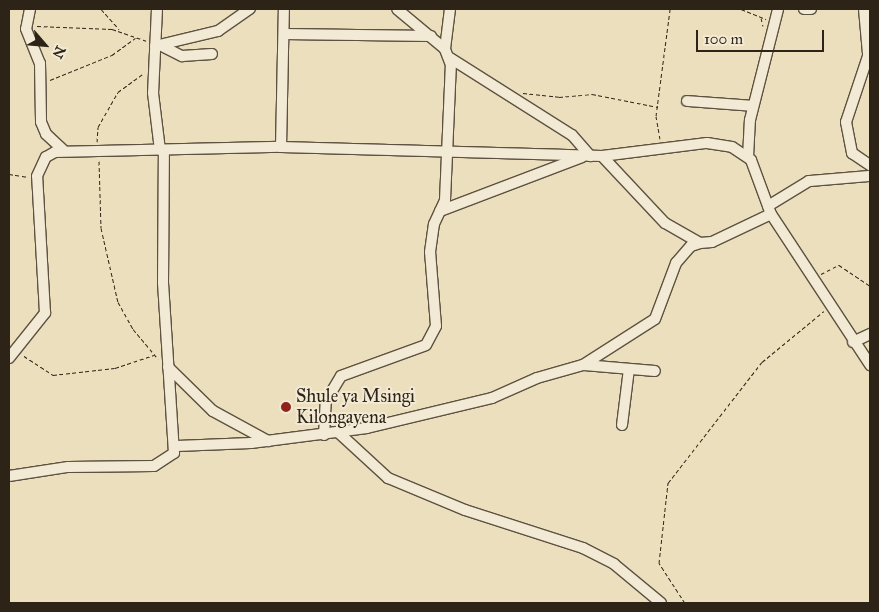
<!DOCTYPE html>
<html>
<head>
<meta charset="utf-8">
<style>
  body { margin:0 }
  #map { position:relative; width:879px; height:612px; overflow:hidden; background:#ecdfbe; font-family:"IM FELL Great Primer",serif }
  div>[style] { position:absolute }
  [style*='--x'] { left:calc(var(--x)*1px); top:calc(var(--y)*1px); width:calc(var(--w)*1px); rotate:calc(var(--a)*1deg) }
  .path>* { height:1px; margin-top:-0.5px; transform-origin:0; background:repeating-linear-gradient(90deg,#2d2316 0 4px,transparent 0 6.5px) }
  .roads { filter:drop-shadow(1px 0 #5d5240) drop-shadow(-1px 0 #5d5240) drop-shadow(0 1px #5d5240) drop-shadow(0 -1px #5d5240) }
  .street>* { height:10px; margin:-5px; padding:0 5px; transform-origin:5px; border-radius:5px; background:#f3ead5 }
  .dots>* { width:14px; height:14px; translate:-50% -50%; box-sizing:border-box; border:2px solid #f3ead5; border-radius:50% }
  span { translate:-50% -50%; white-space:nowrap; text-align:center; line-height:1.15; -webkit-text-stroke:4px #f3ead5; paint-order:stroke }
  .poi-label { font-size:18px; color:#2d2316 }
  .left { translate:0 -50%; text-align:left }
  .frame { position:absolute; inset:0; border:10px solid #2d2316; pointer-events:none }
  .north { position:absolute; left:20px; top:20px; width:50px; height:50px; -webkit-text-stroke:4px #f3ead5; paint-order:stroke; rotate:117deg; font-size:14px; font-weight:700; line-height:20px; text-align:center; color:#2d2316 }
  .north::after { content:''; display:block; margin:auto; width:18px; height:22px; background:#2d2316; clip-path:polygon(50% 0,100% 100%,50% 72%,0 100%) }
  .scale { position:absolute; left:696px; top:30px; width:128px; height:22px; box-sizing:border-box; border:2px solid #2d2316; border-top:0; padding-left:6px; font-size:15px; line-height:18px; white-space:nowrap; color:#2d2316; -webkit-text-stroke:4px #f3ead5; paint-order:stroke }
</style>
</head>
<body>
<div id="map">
  <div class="path">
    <div style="--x:101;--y:9;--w:27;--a:48"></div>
    <div style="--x:741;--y:9;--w:27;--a:22"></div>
    <div style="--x:761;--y:18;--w:8;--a:76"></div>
    <div style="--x:37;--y:26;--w:75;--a:2.3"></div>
    <div style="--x:112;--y:29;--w:36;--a:19"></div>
    <div style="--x:50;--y:80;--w:67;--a:-22"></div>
    <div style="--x:112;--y:55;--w:29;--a:-36"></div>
    <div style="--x:523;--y:93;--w:36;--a:6"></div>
    <div style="--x:559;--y:97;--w:33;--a:-5"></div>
    <div style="--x:592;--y:94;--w:67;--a:11.1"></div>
    <div style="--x:660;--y:139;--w:23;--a:-100"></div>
    <div style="--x:656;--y:116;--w:108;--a:-82.5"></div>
    <div style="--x:97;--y:142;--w:15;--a:-86"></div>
    <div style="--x:98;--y:127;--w:40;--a:-60.3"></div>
    <div style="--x:118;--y:92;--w:32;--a:-36"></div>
    <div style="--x:99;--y:161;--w:67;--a:88.3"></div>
    <div style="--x:101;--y:228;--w:76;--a:77.1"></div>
    <div style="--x:118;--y:302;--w:31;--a:61"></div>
    <div style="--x:133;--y:329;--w:39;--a:50"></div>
    <div style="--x:9;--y:174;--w:18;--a:9"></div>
    <div style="--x:821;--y:274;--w:20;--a:-27"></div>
    <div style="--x:839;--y:265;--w:37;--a:34"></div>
    <div style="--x:24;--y:356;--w:35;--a:33"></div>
    <div style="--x:53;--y:375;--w:62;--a:-6.4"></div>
    <div style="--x:115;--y:368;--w:41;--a:-18.4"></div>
    <div style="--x:685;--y:603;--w:48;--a:-123"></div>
    <div style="--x:659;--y:563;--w:81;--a:-83.6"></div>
    <div style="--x:668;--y:483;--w:153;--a:-52.2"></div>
    <div style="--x:762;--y:362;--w:80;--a:-39.4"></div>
  </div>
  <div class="roads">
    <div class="street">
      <div style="--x:30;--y:9;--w:20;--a:101"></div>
      <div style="--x:26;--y:29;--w:37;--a:68"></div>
      <div style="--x:40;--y:63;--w:59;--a:89"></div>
      <div style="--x:41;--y:122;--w:13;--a:67"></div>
      <div style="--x:46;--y:134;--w:23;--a:43"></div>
      <div style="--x:157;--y:9;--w:84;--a:92.7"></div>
      <div style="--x:153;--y:93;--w:57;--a:83"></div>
      <div style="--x:804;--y:9;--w:7;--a:0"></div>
      <div style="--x:864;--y:9;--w:45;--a:84.9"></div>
      <div style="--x:284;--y:34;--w:147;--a:0.8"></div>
      <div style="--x:160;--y:45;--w:25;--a:27"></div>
      <div style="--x:182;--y:56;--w:30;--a:-4"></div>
      <div style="--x:155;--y:46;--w:65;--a:-13.4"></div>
      <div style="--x:218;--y:31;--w:39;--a:-35"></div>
      <div style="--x:445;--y:49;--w:40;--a:-82.9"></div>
      <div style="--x:870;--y:50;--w:76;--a:108.4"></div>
      <div style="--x:846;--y:122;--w:32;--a:79"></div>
      <div style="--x:852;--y:153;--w:22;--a:34"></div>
      <div style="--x:450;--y:58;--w:144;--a:32.3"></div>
      <div style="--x:572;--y:135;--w:28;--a:49"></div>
      <div style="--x:687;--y:101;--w:66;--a:4.3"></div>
      <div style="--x:281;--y:147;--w:138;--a:-88.8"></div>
      <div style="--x:602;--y:156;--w:92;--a:46.8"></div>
      <div style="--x:665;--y:223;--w:40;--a:29.7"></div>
      <div style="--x:700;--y:243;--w:12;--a:-5"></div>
      <div style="--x:712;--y:242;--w:65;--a:-25.4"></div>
      <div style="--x:748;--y:157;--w:37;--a:-87"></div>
      <div style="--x:750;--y:120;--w:114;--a:-75.8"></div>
      <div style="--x:768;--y:206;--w:48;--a:-31.4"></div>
      <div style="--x:809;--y:181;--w:61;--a:-4.7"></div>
      <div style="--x:440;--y:211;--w:152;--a:-20.8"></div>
      <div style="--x:853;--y:342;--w:19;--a:-25"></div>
      <div style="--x:9;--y:358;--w:58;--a:-51.3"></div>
      <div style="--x:45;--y:313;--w:137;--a:-93.3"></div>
      <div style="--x:37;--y:176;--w:21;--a:-65"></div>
      <div style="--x:46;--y:157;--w:10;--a:-29"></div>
      <div style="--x:55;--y:152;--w:226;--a:-1.3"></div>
      <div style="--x:281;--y:147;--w:321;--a:1.6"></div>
      <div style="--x:602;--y:156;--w:106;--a:-7.1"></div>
      <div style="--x:707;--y:143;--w:25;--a:9"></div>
      <div style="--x:732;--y:147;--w:23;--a:34"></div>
      <div style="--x:751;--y:160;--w:58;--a:69.7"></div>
      <div style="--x:771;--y:214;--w:181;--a:56.7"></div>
      <div style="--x:584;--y:365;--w:71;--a:4.8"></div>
      <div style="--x:168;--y:367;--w:63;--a:44.4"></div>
      <div style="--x:213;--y:411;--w:63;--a:28.6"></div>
      <div style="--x:622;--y:425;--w:56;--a:-82.9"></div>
      <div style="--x:339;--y:433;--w:67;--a:42.6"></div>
      <div style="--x:388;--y:478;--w:83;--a:22.6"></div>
      <div style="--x:465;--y:510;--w:124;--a:17.9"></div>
      <div style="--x:583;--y:548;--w:35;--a:27"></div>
      <div style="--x:614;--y:564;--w:61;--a:39.7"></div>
      <div style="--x:324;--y:435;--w:34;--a:-87"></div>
      <div style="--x:326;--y:401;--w:29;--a:-59"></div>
      <div style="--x:341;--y:376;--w:90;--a:-20"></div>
      <div style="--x:426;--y:345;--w:21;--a:-62"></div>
      <div style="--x:436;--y:326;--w:74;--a:-94.6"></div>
      <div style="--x:430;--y:252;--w:28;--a:-82"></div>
      <div style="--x:434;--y:224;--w:26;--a:-65"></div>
      <div style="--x:445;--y:200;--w:135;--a:-87.5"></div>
      <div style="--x:451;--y:65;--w:17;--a:-111"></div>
      <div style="--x:445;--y:49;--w:62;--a:-140.2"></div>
      <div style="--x:177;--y:446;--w:74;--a:-2.3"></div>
      <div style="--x:251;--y:443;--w:117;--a:-7.4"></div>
      <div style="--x:367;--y:428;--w:129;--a:-13.5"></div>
      <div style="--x:492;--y:398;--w:49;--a:-24"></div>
      <div style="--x:537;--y:378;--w:48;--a:-15.8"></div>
      <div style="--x:583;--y:365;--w:85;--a:-32.6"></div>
      <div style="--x:655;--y:319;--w:60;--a:-69.4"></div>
      <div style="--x:676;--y:263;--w:23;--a:-49"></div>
      <div style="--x:691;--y:246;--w:9;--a:-18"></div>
      <div style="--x:9;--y:476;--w:60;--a:-8.7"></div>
      <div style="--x:68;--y:467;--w:86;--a:-0.7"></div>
      <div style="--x:154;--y:466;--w:24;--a:-33"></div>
      <div style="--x:174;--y:453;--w:171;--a:-93.7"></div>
      <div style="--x:163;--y:282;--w:132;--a:-89.6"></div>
    </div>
  </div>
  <div class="dots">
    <div style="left:286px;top:407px;background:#8f2418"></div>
  </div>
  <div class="poi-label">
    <span class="left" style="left:296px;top:407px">Shule ya Msingi<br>Kilongayena</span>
  </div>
  <div class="frame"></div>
  <div class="north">N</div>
  <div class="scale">100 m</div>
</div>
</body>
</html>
